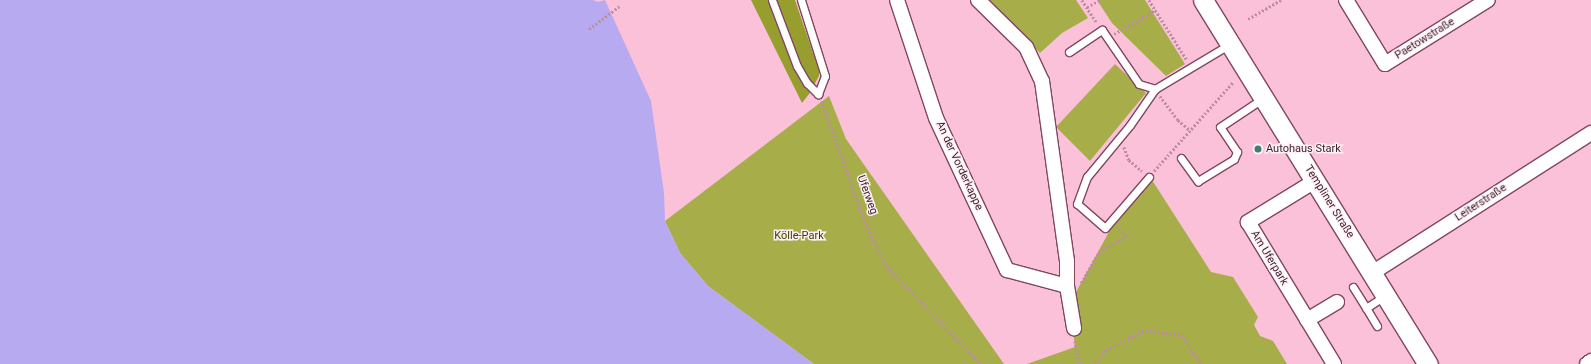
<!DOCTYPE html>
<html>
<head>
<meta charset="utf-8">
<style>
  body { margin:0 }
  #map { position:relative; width:1591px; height:364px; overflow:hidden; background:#fac1d8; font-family:Roboto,sans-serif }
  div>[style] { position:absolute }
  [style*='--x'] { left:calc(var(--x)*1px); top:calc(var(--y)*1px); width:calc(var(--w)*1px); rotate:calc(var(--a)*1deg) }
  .green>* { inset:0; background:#a7ae49 }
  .forest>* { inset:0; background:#989e2d }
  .water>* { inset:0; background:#b7aaf0 }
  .path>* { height:2.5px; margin-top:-1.25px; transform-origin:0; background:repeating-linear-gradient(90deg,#bc8da0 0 2px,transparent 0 4px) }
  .roads { filter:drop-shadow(1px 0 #824661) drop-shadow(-1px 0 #824661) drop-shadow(0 1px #824661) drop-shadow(0 -1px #824661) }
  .lane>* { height:7px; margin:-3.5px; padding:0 3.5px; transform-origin:3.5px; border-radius:3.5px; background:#fff }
  .street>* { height:14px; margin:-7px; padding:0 7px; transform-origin:7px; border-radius:7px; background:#fff }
  .secondary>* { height:19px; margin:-9.5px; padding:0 9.5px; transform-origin:9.5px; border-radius:9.5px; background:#fff }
  .dots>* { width:11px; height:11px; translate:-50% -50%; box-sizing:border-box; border:2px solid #fff0f5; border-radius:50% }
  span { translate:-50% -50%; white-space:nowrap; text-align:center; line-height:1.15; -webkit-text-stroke:3px #fff0f5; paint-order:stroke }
  .street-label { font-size:11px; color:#3e242f }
  .poi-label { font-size:11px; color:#3e242f }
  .left { translate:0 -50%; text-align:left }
  .park-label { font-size:11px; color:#3b3e00 }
</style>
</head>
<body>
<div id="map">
  <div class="green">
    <div style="clip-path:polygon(988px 0,1076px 0,1088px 18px,1062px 33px,1040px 53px)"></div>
    <div style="clip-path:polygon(1097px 0,1145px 0,1185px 64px,1166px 76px,1112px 23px)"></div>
    <div style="clip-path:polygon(1115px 64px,1146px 93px,1090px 161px,1056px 127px)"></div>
    <div style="clip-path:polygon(829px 96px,846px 139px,1004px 364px,814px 364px,708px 286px,680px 253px,665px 221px)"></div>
    <div style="clip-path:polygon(1152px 180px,1211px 272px,1233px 277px,1258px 317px,1254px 325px,1260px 336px,1273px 341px,1287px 364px,1027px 364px,1075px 347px,1070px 303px,1110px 230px)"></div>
  </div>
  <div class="forest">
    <div style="clip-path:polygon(751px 0,795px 0,819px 70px,819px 76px,809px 94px,802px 103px)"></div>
  </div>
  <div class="water">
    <div style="clip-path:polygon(0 0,593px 0,598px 2px,605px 0,651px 101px,664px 193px,665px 221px,680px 253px,708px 286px,814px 364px,0 364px)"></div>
  </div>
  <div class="path">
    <div style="--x:1082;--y:0;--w:27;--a:57"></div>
    <div style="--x:1149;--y:0;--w:71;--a:57.7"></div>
    <div style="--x:1087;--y:7;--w:15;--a:-28"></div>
    <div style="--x:1248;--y:19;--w:38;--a:-30"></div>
    <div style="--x:589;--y:29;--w:38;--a:-37"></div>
    <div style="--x:1114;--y:34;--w:48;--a:-30.3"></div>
    <div style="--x:1160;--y:96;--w:30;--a:53"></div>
    <div style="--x:1178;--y:120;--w:16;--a:40"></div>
    <div style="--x:822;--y:101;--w:123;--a:70.5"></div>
    <div style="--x:863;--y:217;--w:52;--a:64.9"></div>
    <div style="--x:885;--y:264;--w:139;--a:46.2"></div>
    <div style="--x:1124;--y:147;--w:14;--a:69"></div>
    <div style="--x:1129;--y:160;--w:17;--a:40"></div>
    <div style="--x:1154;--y:171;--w:120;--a:-48.4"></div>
    <div style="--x:1081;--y:283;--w:34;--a:-60"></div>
    <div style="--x:1098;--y:253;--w:33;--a:-31"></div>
    <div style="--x:1126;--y:236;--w:11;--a:-135"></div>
    <div style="--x:1075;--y:341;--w:24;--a:78"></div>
    <div style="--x:1095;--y:364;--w:18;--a:-52"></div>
    <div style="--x:1106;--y:350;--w:44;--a:-27.1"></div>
    <div style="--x:1145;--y:330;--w:37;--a:8"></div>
    <div style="--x:1182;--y:335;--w:35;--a:57"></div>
  </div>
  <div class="roads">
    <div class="lane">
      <div style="--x:772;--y:0;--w:71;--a:69.3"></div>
      <div style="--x:797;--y:66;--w:20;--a:60"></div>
      <div style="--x:807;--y:83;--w:16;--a:45"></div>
      <div style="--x:818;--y:94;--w:19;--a:-69"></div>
      <div style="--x:825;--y:76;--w:80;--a:-107.5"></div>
      <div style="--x:1069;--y:52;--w:40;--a:-34"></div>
      <div style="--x:1102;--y:30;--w:65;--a:55.6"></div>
      <div style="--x:1139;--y:84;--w:17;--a:17"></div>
      <div style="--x:1181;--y:158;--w:29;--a:54"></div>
      <div style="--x:1198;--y:181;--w:42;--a:-31.4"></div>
      <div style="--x:1234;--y:159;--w:8;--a:-67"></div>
      <div style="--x:1237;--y:152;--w:30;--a:-124"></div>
      <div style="--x:1220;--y:127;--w:50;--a:-33.7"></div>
      <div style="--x:1149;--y:177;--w:67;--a:130.8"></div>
      <div style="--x:1105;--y:228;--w:37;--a:-139"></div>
      <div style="--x:1077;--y:204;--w:29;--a:-70"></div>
      <div style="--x:1087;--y:177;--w:67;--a:-50.4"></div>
      <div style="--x:1130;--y:125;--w:44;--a:-55.2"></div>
      <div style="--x:1155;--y:89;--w:87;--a:-31"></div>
      <div style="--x:1353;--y:287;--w:25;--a:58"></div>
      <div style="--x:1377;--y:326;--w:21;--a:-121"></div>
      <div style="--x:1366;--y:308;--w:24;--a:-33"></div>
    </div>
    <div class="street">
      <div style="--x:897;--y:0;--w:124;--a:71.7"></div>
      <div style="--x:936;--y:118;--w:168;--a:65"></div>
      <div style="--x:1007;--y:270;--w:62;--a:14.9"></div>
      <div style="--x:978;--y:0;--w:67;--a:44.4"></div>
      <div style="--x:1026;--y:47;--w:38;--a:65"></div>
      <div style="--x:1042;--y:81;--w:182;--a:82.1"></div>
      <div style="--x:1067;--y:261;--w:25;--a:90"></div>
      <div style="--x:1067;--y:286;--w:43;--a:80.5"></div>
      <div style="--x:1346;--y:0;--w:75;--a:58.6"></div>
      <div style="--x:1385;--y:64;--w:121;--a:-31.9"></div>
      <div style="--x:1315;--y:181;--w:79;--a:148.5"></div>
      <div style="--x:1248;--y:222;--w:166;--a:58.8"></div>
      <div style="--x:1372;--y:273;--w:260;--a:-32.6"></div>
      <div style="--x:1307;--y:320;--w:35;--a:-31"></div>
      <div style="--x:1587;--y:364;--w:5;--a:-37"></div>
    </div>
    <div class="secondary">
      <div style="--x:1203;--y:0;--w:428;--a:58.3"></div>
    </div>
  </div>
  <div class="dots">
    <div style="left:1258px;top:149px;background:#3f7f6d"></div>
  </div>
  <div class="street-label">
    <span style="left:1425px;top:39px;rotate:-32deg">Paetowstraße</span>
    <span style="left:959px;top:166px;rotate:65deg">An der Vorderkappe</span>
    <span style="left:867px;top:195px;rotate:70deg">Uferweg</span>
    <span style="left:1329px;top:202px;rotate:58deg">Templiner Straße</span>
    <span style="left:1481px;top:203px;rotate:-33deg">Leiterstraße</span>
    <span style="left:1269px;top:258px;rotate:59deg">Am Uferpark</span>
  </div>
  <div class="poi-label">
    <span class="left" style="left:1266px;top:149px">Autohaus Stark</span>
  </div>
  <div class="park-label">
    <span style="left:799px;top:236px">Kölle-Park</span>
  </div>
</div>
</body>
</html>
